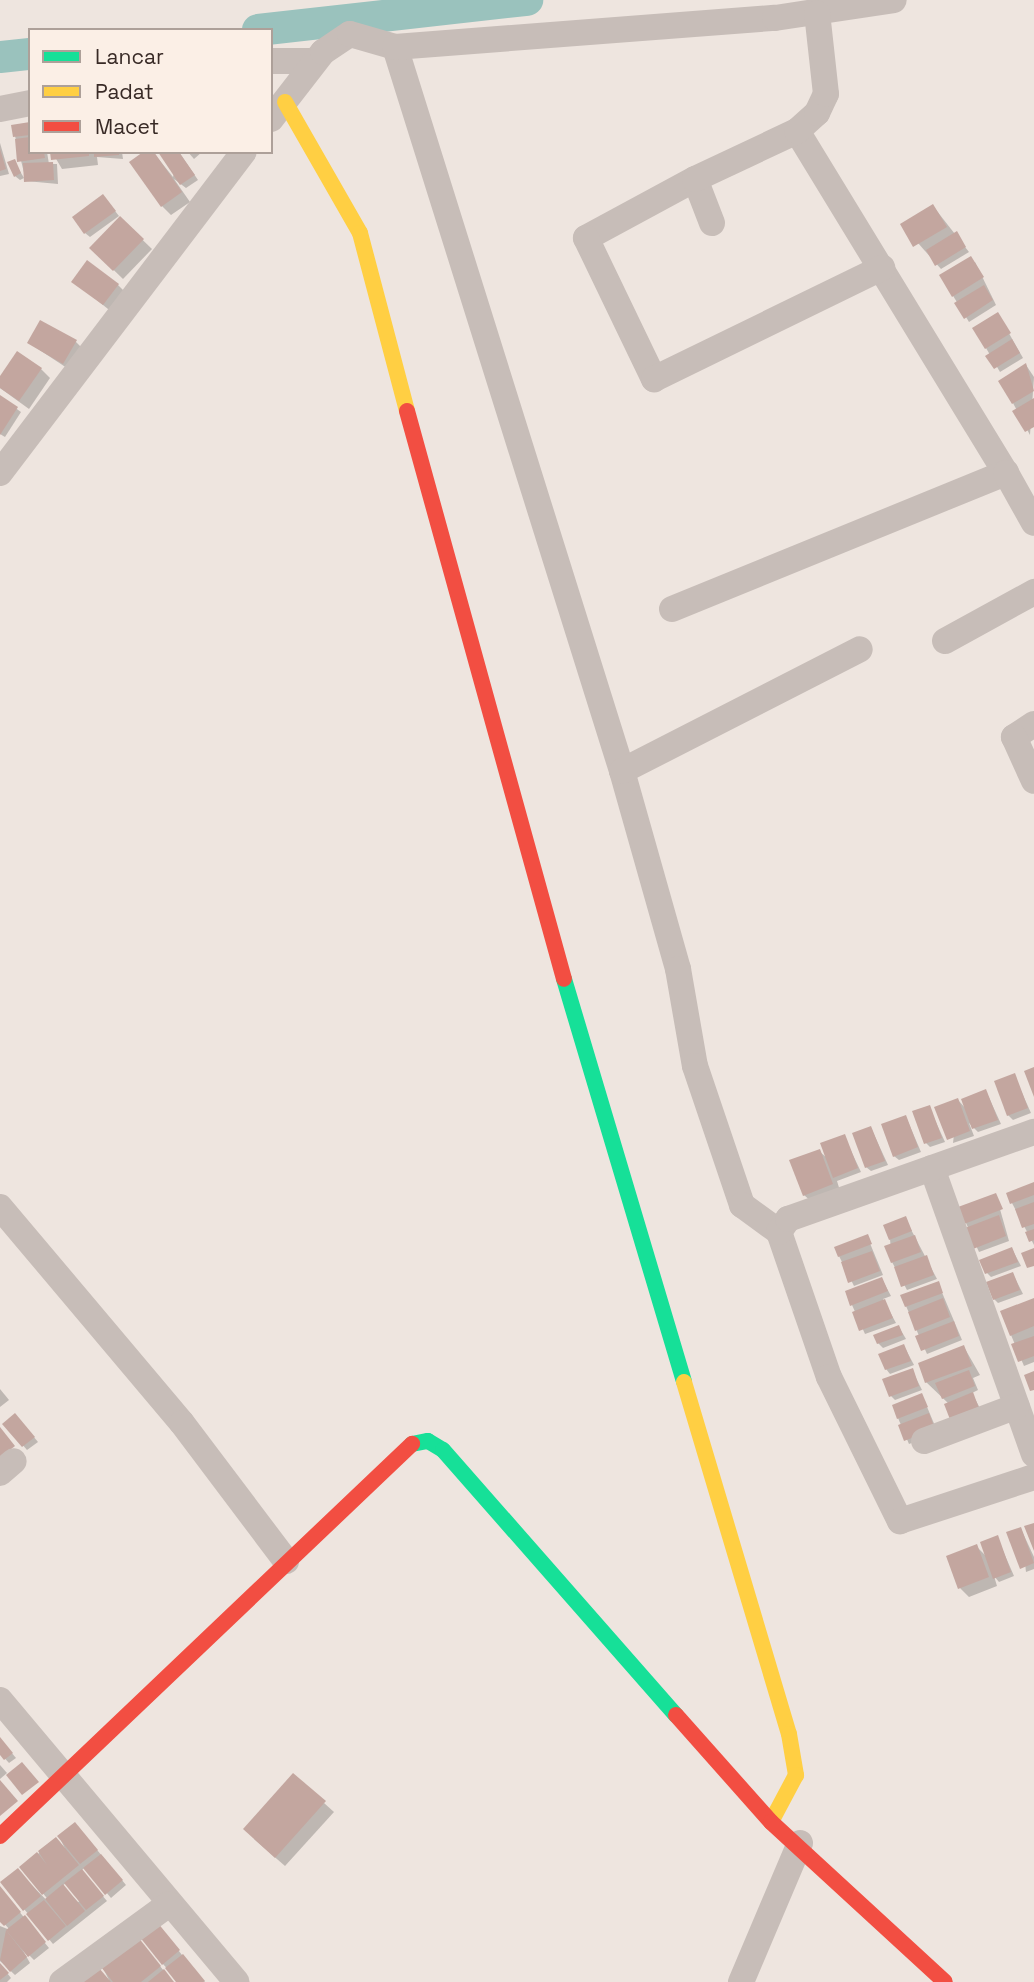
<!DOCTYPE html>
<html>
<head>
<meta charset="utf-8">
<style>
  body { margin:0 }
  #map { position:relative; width:1034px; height:1982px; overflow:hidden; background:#eee5df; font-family:"Space Grotesk",sans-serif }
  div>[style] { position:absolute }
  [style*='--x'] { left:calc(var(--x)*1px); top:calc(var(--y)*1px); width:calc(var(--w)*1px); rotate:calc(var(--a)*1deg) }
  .shadow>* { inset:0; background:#0003 }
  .canal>* { height:32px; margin:-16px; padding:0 16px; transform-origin:16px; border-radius:16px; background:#9ac2bd }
  .building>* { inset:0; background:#c3a69f }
  .street>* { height:26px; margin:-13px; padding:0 13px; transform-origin:13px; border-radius:13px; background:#c7bdb8 }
  .fast>* { height:16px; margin:-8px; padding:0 8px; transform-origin:8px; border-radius:8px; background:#16e098 }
  .slow>* { height:16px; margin:-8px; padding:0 8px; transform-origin:8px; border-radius:8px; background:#ffcf43 }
  .jam>* { height:16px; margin:-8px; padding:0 8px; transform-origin:8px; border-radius:8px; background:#f24e42 }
  span { translate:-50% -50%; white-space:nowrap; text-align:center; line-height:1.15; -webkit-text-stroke:7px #fbefe6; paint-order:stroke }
  .legend { position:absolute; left:28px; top:28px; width:245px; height:126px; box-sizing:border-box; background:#fbefe6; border:2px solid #ada099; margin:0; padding:9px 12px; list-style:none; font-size:21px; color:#382a26 }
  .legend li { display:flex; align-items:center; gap:14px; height:35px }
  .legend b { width:35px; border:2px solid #ada099 }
</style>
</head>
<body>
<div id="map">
  <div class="shadow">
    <div style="clip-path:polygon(30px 123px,30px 152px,47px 152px,49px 164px,57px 164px,58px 184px,26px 181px,15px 136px)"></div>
    <div style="clip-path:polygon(0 143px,9px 174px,0 176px)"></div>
    <div style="clip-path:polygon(52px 152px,122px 152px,123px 159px,97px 157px,98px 165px,62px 169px)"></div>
    <div style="clip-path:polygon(153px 152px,173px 177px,179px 152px,198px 180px,186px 188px,174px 179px,190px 202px,171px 215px,162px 206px)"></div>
    <div style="clip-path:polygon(188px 152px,202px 152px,194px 159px)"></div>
    <div style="clip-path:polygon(14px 161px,24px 178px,20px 180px,15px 176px)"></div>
    <div style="clip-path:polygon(107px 201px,119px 216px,90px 237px,85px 233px)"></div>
    <div style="clip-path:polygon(933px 206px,969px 252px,941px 269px,902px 225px)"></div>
    <div style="clip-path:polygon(121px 219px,152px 249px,123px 279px,91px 248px)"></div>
    <div style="clip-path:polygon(975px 262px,996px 305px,969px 322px,941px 276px)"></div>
    <div style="clip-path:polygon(73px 281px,118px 285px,127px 294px,113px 313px)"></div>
    <div style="clip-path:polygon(998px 314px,1023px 358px,1000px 372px,986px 348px)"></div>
    <div style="clip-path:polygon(76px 342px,85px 351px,73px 372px,29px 343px)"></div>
    <div style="clip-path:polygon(1026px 365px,1034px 377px,1030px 435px,1013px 403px)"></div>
    <div style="clip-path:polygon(41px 369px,50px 378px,29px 409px,0 388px,0 379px)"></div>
    <div style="clip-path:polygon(0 397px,21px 412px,5px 437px,0 434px)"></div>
    <div style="clip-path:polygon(1014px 1075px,1031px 1113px,1013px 1120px,1008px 1115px)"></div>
    <div style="clip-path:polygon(986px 1091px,1001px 1124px,978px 1132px,969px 1123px,974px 1136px,953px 1143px,958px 1100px,967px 1110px)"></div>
    <div style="clip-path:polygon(929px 1107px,945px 1142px,930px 1147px,926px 1143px)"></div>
    <div style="clip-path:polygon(906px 1117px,921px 1152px,899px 1160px,894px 1156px)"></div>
    <div style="clip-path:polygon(871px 1128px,888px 1165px,871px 1171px,866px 1167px)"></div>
    <div style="clip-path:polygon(844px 1136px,861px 1172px,837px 1181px,841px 1194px,814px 1204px,804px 1195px,819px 1151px,827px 1158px)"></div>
    <div style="clip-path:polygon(1034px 1184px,1034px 1245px,1012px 1203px)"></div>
    <div style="clip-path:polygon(996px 1195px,1009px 1241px,979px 1252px,966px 1223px)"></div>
    <div style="clip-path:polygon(905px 1218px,937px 1279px,907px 1290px,892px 1262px,890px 1239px)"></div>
    <div style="clip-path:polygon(867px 1236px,883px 1275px,854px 1286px,839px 1256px)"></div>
    <div style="clip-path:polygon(1012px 1249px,1021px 1266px,991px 1277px,987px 1273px)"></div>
    <div style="clip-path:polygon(1013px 1274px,1023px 1294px,998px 1303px,994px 1299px)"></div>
    <div style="clip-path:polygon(882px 1279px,891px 1296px,883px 1299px,896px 1323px,865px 1334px,852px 1305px)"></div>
    <div style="clip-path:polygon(938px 1283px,962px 1340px,927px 1354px,906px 1306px)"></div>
    <div style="clip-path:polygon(1034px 1300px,1034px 1362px,1024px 1366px,1011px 1335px)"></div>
    <div style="clip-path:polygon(899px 1327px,906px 1339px,883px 1348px,878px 1343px)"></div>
    <div style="clip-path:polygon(904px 1346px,914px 1365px,890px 1374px,886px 1369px)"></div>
    <div style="clip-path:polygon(964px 1347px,980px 1375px,973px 1378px,978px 1390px,972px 1393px,984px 1416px,949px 1404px,926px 1382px)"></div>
    <div style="clip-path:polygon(912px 1370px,922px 1390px,895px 1400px,891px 1396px)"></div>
    <div style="clip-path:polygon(0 1389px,9px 1400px,0 1407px)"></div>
    <div style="clip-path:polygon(922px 1395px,938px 1433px,909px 1444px,898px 1418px)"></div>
    <div style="clip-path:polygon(19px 1419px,38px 1442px,27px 1450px,5px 1424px)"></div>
    <div style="clip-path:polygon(1021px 1529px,1034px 1557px,1034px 1569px,1026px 1572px)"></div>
    <div style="clip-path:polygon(997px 1537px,1014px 1576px,999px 1582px,994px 1576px,997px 1586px,969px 1597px,960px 1588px,976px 1546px,988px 1558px)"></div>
    <div style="clip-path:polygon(0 1739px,16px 1758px,9px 1763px,0 1753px)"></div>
    <div style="clip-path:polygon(0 1765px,7px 1773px,0 1779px)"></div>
    <div style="clip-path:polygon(324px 1803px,334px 1812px,285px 1866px,254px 1839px)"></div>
    <div style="clip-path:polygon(evenodd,79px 1828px,126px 1885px,111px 1898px,85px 1867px,81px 1871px,107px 1901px,53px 1944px,24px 1909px,22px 1875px,61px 1915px,21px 1867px,56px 1840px,66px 1851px,59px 1836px,79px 1828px,66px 1883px,80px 1901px,78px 1902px,62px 1886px,66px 1883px)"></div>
    <div style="clip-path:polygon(0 1888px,49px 1948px,34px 1960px,21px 1947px,30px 1963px,15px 1975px,0 1961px,0 1926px,10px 1930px,0 1919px)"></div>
    <div style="clip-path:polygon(161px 1928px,182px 1955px,205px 1982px,179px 1982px,163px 1964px)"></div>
    <div style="clip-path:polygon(142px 1944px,173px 1982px,86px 1982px,109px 1980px,103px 1968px)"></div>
    <div style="clip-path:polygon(0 1964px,11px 1978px,7px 1982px,0 1982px)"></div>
  </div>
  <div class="canal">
    <div style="--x:258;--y:30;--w:271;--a:-6.4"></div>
    <div style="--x:0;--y:57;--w:30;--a:-6"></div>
  </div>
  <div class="building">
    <div style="clip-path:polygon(30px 122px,30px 135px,13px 137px,11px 125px)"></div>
    <div style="clip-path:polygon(30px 137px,30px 152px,44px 152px,45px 158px,17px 162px,15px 139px)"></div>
    <div style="clip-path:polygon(0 149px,6px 169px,0 171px)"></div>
    <div style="clip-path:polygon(50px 152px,89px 152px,89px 156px,51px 160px)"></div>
    <div style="clip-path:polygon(94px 152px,119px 152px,119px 155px,94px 157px)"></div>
    <div style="clip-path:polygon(143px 152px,154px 152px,182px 192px,161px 207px,129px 162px)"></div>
    <div style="clip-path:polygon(158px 152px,179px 152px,195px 175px,180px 185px)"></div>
    <div style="clip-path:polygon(15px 159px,21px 173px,14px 177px,7px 162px)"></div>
    <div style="clip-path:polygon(53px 162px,54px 180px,24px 182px,23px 163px)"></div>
    <div style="clip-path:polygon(103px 194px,116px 211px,84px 234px,72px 217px)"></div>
    <div style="clip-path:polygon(933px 204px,947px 227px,913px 247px,900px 224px)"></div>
    <div style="clip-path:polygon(120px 216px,144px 239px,113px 271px,89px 248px)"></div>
    <div style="clip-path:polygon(957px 231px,966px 247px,935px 266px,926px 250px)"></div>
    <div style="clip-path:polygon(971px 256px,984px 277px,952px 297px,939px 275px)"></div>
    <div style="clip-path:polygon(87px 260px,119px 284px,103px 305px,71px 282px)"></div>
    <div style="clip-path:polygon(984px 285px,993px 300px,964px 319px,954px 303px)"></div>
    <div style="clip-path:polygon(998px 312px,1011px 333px,985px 349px,972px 328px)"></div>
    <div style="clip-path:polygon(40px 320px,77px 340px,63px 364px,27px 343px)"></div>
    <div style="clip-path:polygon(1012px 339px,1020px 353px,994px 369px,985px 356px)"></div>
    <div style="clip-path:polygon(17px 351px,42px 368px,19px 401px,0 388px,0 376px)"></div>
    <div style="clip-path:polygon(1026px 363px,1034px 391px,1012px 404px,998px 381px)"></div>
    <div style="clip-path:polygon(0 395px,18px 407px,0 435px)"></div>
    <div style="clip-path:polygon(1034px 398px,1034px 427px,1025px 432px,1012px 411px)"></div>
    <div style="clip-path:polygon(1034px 1067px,1034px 1097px,1024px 1071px)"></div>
    <div style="clip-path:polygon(1015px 1073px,1028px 1108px,1007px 1116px,994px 1081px)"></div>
    <div style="clip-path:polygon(986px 1089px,998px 1120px,972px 1129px,961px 1099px)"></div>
    <div style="clip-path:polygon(958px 1098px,970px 1131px,947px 1140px,934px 1107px)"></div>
    <div style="clip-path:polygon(930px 1105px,942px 1138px,924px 1144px,912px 1111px)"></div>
    <div style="clip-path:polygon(906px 1115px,918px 1147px,893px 1157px,881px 1124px)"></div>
    <div style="clip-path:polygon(871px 1126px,885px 1161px,865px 1168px,852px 1133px)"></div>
    <div style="clip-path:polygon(845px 1134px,858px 1168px,833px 1178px,820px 1143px)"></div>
    <div style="clip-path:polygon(820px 1149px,833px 1184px,803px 1196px,789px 1160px)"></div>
    <div style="clip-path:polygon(1034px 1182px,1034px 1195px,1010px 1204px,1006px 1193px)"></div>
    <div style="clip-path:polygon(996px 1193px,1003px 1209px,964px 1224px,958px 1207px)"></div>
    <div style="clip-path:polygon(1034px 1202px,1034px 1224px,1022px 1228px,1015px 1209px)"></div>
    <div style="clip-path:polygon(999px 1215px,1006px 1236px,973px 1249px,965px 1228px)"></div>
    <div style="clip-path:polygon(906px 1216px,912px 1231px,889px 1240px,883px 1225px)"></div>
    <div style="clip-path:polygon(1034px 1229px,1034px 1240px,1029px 1242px,1025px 1232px)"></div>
    <div style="clip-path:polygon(868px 1234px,872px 1244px,838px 1257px,834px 1247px)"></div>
    <div style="clip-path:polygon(915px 1235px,921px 1252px,891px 1263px,884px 1246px)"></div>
    <div style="clip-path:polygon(1012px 1247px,1018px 1262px,985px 1274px,979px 1260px)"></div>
    <div style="clip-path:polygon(1034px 1248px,1034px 1266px,1027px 1268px,1021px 1253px)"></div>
    <div style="clip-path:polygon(872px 1251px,880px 1271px,848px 1283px,841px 1262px)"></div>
    <div style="clip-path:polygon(927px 1255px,934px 1275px,901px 1287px,894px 1267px)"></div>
    <div style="clip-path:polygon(1013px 1272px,1020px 1290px,993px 1300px,986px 1282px)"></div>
    <div style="clip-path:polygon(882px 1277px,888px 1291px,850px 1306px,845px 1291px)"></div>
    <div style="clip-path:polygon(939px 1281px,943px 1293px,905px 1307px,900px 1295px)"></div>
    <div style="clip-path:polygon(943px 1298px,950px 1317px,915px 1331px,908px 1312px)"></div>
    <div style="clip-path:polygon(1034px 1298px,1034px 1326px,1010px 1336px,1000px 1311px)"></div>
    <div style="clip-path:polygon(885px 1299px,893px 1318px,859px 1331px,852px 1312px)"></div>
    <div style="clip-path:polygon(954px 1321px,959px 1336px,921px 1351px,915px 1336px)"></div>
    <div style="clip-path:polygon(899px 1325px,903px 1335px,877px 1344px,873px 1335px)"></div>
    <div style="clip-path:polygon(1034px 1336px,1034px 1356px,1018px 1362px,1011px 1344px)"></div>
    <div style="clip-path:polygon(904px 1344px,911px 1361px,885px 1370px,878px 1354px)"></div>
    <div style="clip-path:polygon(964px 1345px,972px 1366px,925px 1383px,918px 1363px)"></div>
    <div style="clip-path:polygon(913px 1368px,919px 1386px,889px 1397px,882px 1379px)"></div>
    <div style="clip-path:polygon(969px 1370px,975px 1386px,942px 1399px,935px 1383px)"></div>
    <div style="clip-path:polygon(1034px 1371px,1034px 1390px,1030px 1391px,1024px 1375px)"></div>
    <div style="clip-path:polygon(973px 1392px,980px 1411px,951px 1422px,944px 1404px)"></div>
    <div style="clip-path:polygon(922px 1393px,928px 1407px,897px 1419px,892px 1405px)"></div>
    <div style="clip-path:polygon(15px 1413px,35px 1437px,22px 1447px,2px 1424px)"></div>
    <div style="clip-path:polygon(929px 1413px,935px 1429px,904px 1441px,898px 1425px)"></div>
    <div style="clip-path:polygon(0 1427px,15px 1446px,1px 1457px,0 1456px)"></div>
    <div style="clip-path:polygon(1034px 1523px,1034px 1551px,1024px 1526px)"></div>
    <div style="clip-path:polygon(1021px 1527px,1034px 1563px,1020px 1569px,1006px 1532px)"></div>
    <div style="clip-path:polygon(998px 1535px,1011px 1572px,993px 1579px,980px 1542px)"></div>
    <div style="clip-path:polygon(977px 1544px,989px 1577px,958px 1589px,946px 1556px)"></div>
    <div style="clip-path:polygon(0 1737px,13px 1753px,4px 1760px,0 1755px)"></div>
    <div style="clip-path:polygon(22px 1762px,39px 1782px,22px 1795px,6px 1775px)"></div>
    <div style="clip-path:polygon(293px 1773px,326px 1801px,275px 1858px,243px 1829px)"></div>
    <div style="clip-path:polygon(0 1780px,18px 1801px,0 1816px)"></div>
    <div style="clip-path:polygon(75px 1822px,98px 1850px,80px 1864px,57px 1836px)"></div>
    <div style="clip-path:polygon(56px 1837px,79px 1865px,42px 1895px,19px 1867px,37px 1852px,47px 1865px,38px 1851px)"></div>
    <div style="clip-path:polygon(101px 1854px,123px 1880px,105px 1895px,83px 1868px)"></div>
    <div style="clip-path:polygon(18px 1868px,41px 1896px,23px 1911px,0 1882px)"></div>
    <div style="clip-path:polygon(82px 1869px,104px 1896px,86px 1910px,64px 1883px)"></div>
    <div style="clip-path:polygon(63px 1884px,85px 1911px,67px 1926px,45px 1899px)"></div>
    <div style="clip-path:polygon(0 1886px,21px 1912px,4px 1926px,0 1922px)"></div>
    <div style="clip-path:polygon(44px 1900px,66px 1926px,48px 1941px,26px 1914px)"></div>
    <div style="clip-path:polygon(25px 1915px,46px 1942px,28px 1957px,6px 1930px)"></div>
    <div style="clip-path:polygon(157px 1922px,180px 1950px,162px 1965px,139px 1936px)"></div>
    <div style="clip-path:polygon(6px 1930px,27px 1957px,10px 1972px,0 1960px)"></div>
    <div style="clip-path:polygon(138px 1937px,161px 1966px,141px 1982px,113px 1982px,101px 1967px)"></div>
    <div style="clip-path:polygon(183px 1954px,205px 1981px,203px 1982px,176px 1982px,165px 1968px)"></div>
    <div style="clip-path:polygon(0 1963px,9px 1973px,0 1980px)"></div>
    <div style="clip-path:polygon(99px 1968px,111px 1982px,83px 1982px)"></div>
    <div style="clip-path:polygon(164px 1969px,174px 1982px,148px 1982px)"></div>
  </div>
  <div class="street">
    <div style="--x:395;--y:47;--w:759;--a:72.59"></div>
    <div style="--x:622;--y:771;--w:206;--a:74.2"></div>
    <div style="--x:678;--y:969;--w:98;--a:80.1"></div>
    <div style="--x:695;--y:1066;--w:147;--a:71.3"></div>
    <div style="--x:742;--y:1205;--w:46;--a:36.1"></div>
    <div style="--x:779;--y:1232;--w:153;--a:71"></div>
    <div style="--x:829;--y:1377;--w:161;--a:63.8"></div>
    <div style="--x:900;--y:1521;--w:141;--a:-18.2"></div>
    <div style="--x:271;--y:61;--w:44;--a:0"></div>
    <div style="--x:0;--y:109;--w:31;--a:-11"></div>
    <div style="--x:271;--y:119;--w:85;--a:-52.2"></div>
    <div style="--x:323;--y:52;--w:32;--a:-34"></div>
    <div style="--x:350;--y:34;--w:47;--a:16.1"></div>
    <div style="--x:395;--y:47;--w:381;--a:-4.4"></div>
    <div style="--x:775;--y:18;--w:120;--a:-8.6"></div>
    <div style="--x:797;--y:131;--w:401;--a:58.6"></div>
    <div style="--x:695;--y:179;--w:124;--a:151.6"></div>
    <div style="--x:586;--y:238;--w:157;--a:64.3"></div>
    <div style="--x:654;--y:379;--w:254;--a:-26"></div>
    <div style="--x:712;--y:223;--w:47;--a:-111.1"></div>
    <div style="--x:695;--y:179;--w:113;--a:-25.2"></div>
    <div style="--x:797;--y:131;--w:27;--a:-42"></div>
    <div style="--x:817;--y:113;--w:21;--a:-65"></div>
    <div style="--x:826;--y:94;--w:81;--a:-96.3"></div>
    <div style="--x:0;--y:473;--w:403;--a:-52.8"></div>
    <div style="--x:672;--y:609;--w:361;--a:-22.2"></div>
    <div style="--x:1006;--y:473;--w:57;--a:60.8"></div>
    <div style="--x:945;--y:641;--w:102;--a:-28.8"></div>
    <div style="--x:1034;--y:724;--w:24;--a:147"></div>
    <div style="--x:1014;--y:737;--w:48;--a:65.6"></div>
    <div style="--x:622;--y:771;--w:267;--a:-27.1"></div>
    <div style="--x:932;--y:1168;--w:304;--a:70.4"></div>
    <div style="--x:0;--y:1207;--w:282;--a:49.9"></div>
    <div style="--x:182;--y:1423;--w:173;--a:53"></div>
    <div style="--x:779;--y:1232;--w:16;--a:-55"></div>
    <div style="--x:788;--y:1219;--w:261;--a:-19.5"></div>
    <div style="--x:924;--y:1441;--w:99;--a:-20.6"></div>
    <div style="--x:0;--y:1473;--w:18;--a:-41"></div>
    <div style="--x:0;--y:1700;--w:368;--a:50"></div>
    <div style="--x:62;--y:1982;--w:132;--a:-36.1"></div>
    <div style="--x:741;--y:1982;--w:151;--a:-67"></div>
  </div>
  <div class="fast">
    <div style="--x:564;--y:979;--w:420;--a:73.4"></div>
    <div style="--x:412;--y:1444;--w:16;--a:-11"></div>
    <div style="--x:428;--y:1441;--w:17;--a:31"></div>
    <div style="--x:443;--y:1450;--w:353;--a:48.7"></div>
  </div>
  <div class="slow">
    <div style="--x:285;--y:102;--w:151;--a:60.2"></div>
    <div style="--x:360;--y:233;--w:184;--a:75.2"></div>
    <div style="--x:684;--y:1382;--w:367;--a:73.4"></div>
    <div style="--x:789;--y:1734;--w:42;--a:80.3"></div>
    <div style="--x:796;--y:1775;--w:53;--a:118"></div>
  </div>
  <div class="jam">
    <div style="--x:407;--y:411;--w:589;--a:74.55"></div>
    <div style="--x:676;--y:1715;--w:143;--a:48.4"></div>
    <div style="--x:771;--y:1822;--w:236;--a:42.6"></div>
    <div style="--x:0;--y:1836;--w:569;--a:-43.58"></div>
  </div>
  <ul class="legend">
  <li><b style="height:9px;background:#16e098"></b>Lancar</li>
  <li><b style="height:9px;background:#ffcf43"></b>Padat</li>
  <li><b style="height:9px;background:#f24e42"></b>Macet</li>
  </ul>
</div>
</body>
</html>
